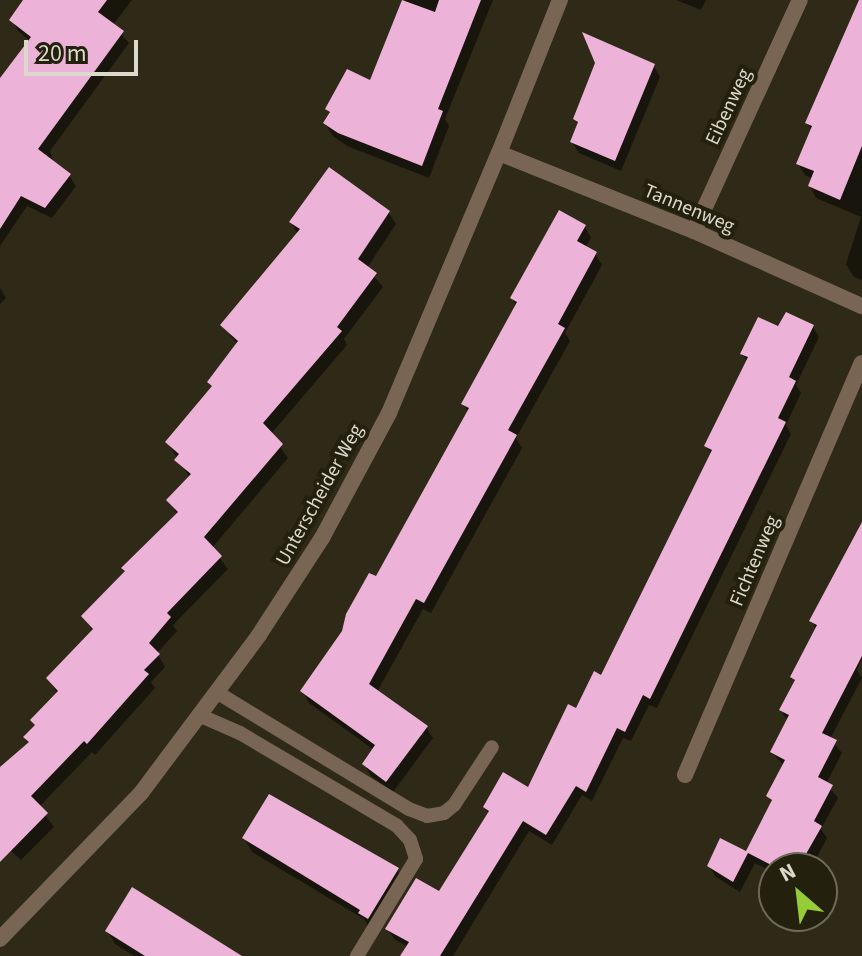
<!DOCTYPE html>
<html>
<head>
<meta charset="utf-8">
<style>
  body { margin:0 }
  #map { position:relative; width:862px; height:956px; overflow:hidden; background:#2e2a17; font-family:"Source Sans 3",sans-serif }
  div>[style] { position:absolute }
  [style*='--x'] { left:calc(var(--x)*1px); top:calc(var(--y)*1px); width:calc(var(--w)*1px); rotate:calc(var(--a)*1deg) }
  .shadow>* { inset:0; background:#0007 }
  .building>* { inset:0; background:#edb2d7 }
  .lane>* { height:14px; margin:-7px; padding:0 7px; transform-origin:7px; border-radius:7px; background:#796553 }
  .street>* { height:16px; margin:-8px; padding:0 8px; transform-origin:8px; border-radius:8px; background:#796553 }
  span { translate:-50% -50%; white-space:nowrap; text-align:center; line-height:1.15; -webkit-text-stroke:8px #24200e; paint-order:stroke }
  .street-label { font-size:20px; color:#dbd8cc }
  .north { position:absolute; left:758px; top:852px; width:80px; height:80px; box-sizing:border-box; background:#24200e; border:2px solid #6d6a5a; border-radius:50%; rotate:332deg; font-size:22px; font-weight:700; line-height:32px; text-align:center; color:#dbd8cc }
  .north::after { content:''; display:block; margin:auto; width:28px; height:36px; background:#97cc39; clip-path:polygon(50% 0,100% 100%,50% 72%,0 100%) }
  .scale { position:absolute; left:24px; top:40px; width:114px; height:36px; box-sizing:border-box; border:4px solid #dbd8cc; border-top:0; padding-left:10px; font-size:24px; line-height:28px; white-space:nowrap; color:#dbd8cc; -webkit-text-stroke:6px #24200e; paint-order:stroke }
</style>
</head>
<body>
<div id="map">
  <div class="shadow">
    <div style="clip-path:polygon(26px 0,132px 0,113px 25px,129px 43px,50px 151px,54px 164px,69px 175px,76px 186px,52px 218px,27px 206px,0 246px,0 98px,30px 41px,18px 31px,12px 20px)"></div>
    <div style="clip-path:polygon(406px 0,493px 0,445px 119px,449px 126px,429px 178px,347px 146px,333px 136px,325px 123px,331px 115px,327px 109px,371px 82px)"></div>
    <div style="clip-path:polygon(676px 0,706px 0,701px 10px)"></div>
    <div style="clip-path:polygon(862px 1px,862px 280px,854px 277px,846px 264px,861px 217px,816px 198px,810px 186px,813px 179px,805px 175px,798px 164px,812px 131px,807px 123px)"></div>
    <div style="clip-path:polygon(653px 65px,660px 77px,621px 171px,579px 153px,572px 142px,579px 126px,575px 119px)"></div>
    <div style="clip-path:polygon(388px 212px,396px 224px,367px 268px,383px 287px,344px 339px,347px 345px,271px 434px,288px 458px,212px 548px,228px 569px,173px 625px,177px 631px,157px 653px,165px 667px,151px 682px,155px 688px,95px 755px,92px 752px,39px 807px,54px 827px,21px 860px,9px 849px,0 858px,0 774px,30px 744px,26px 737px,58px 694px,48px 679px,93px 632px,84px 617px,178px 515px,168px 500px,190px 478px,167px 442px,213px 388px,210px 382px,238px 345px,222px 325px,298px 235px,291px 222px)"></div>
    <div style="clip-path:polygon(585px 227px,591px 238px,585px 248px,595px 253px,602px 265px,565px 333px,570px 341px,516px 438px,522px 448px,431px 613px,423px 609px,377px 692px,426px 727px,433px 738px,393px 792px,371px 776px,364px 764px,374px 750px,309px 703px,303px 691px,377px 579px,468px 413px,464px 404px,517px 307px,512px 298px)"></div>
    <div style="clip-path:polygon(0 288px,6px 298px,0 304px)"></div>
    <div style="clip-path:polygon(813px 327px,819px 337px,796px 385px,801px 393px,786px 425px,791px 434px,657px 708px,649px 705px,631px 741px,623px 738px,592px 801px,582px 795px,552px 845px,529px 831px,453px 956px,402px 956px,408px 947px,394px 939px,388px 929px,440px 894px,489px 814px,485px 807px,529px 789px,602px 677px,712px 455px,706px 446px,748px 363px,742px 354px,779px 329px)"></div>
    <div style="clip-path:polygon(862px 525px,862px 659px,857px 670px,862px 678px,830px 739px,842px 753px,826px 784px,838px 798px,821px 829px,827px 838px,811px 868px,774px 868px,774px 873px,755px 863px,740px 892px,716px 877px,709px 866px,747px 853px,773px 804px,768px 796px,784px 766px,772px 752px,788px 722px,781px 710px,796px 683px,792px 677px,817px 630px,812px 621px)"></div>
    <div style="clip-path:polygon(244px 838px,397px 870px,405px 883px,368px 926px,364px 919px,252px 852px)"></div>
    <div style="clip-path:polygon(108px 931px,238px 956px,134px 956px,115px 944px)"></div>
  </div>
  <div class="building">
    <div style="clip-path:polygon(23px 0,107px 0,98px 12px,124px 31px,38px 149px,71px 174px,45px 208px,21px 196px,0 229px,0 78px,31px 37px,9px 20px)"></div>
    <div style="clip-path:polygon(402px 0,435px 12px,439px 0,481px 0,438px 109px,443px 111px,422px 166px,338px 133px,323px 123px,330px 112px,325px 109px,347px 69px,370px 80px)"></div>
    <div style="clip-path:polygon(859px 0,862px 0,862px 146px,840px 200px,808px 186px,814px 171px,796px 164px,812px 126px,805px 123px)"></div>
    <div style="clip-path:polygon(582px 32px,655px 64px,615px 161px,570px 142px,578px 122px,573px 119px,595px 63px)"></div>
    <div style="clip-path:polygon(329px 167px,390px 211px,358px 259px,377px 273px,337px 327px,342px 331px,263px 423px,283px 444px,204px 537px,222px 556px,167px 613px,171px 617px,149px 643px,160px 654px,144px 670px,149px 674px,87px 744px,84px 741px,31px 796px,48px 813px,0 862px,0 767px,29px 742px,23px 737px,35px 725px,30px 720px,58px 691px,46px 678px,93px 629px,81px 616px,125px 571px,121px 568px,178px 512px,166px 500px,191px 474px,174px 460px,179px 454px,165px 442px,212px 386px,207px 382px,238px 341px,220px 325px,300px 229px,289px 222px)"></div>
    <div style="clip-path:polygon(559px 210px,586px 225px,577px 241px,597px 252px,558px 324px,565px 328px,508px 430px,517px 435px,424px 603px,416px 599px,369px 684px,428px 726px,386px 782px,362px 764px,375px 745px,300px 691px,342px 631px,346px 614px,369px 573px,376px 576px,469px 408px,461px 404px,517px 302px,510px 298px)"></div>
    <div style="clip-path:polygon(786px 312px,814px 325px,789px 377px,796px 381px,778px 418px,786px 422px,650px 699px,643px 695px,625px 732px,617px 728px,586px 792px,576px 786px,546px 835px,523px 821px,440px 956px,400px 956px,409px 942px,385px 929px,416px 878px,439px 891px,489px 811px,483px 807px,503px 772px,528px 787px,568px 704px,576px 708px,594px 671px,601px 675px,712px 450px,704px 446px,748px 357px,740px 354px,758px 317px,778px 326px)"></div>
    <div style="clip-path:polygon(862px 522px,862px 656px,822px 733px,837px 740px,818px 777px,833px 785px,814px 821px,822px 826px,798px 868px,777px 868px,748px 853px,733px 882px,707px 866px,720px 838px,746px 851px,772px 800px,766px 796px,785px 760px,770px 752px,789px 715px,779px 710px,795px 680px,790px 677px,817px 625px,809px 621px)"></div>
    <div style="clip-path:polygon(269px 794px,399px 868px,368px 919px,358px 913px,360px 910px,242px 838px)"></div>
    <div style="clip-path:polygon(132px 887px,199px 929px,242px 956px,145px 956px,105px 931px)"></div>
  </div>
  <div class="lane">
    <div style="--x:218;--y:693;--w:223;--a:31.3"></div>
    <div style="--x:409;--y:809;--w:19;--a:21"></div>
    <div style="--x:427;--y:816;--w:17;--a:-10"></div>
    <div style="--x:444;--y:813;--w:13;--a:-39"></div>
    <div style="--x:454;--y:805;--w:69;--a:-56.8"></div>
    <div style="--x:201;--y:716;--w:43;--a:23.6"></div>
    <div style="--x:240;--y:733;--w:182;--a:30.6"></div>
    <div style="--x:397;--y:826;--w:19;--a:47"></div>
    <div style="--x:410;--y:840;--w:20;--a:72"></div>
    <div style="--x:416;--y:859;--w:114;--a:121.3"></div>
  </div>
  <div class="street">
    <div style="--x:499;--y:153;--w:210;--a:21.8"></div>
    <div style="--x:694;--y:231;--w:184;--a:24.1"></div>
    <div style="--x:694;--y:231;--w:254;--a:-65.4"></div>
    <div style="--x:685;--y:775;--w:448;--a:-66.8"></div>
    <div style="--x:0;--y:939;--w:203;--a:-46"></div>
    <div style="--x:141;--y:793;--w:197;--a:-53.2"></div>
    <div style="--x:259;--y:635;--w:116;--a:-57"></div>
    <div style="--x:322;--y:538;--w:142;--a:-61.8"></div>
    <div style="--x:389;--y:413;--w:282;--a:-67.1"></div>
    <div style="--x:499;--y:153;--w:165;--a:-68.3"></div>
  </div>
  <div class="street-label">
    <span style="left:729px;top:107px;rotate:-65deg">Eibenweg</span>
    <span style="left:689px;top:209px;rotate:23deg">Tannenweg</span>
    <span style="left:320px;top:495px;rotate:-61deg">Unterscheider Weg</span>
    <span style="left:755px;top:561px;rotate:-67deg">Fichtenweg</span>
  </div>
  <div class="north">N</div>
  <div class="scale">20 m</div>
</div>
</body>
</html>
